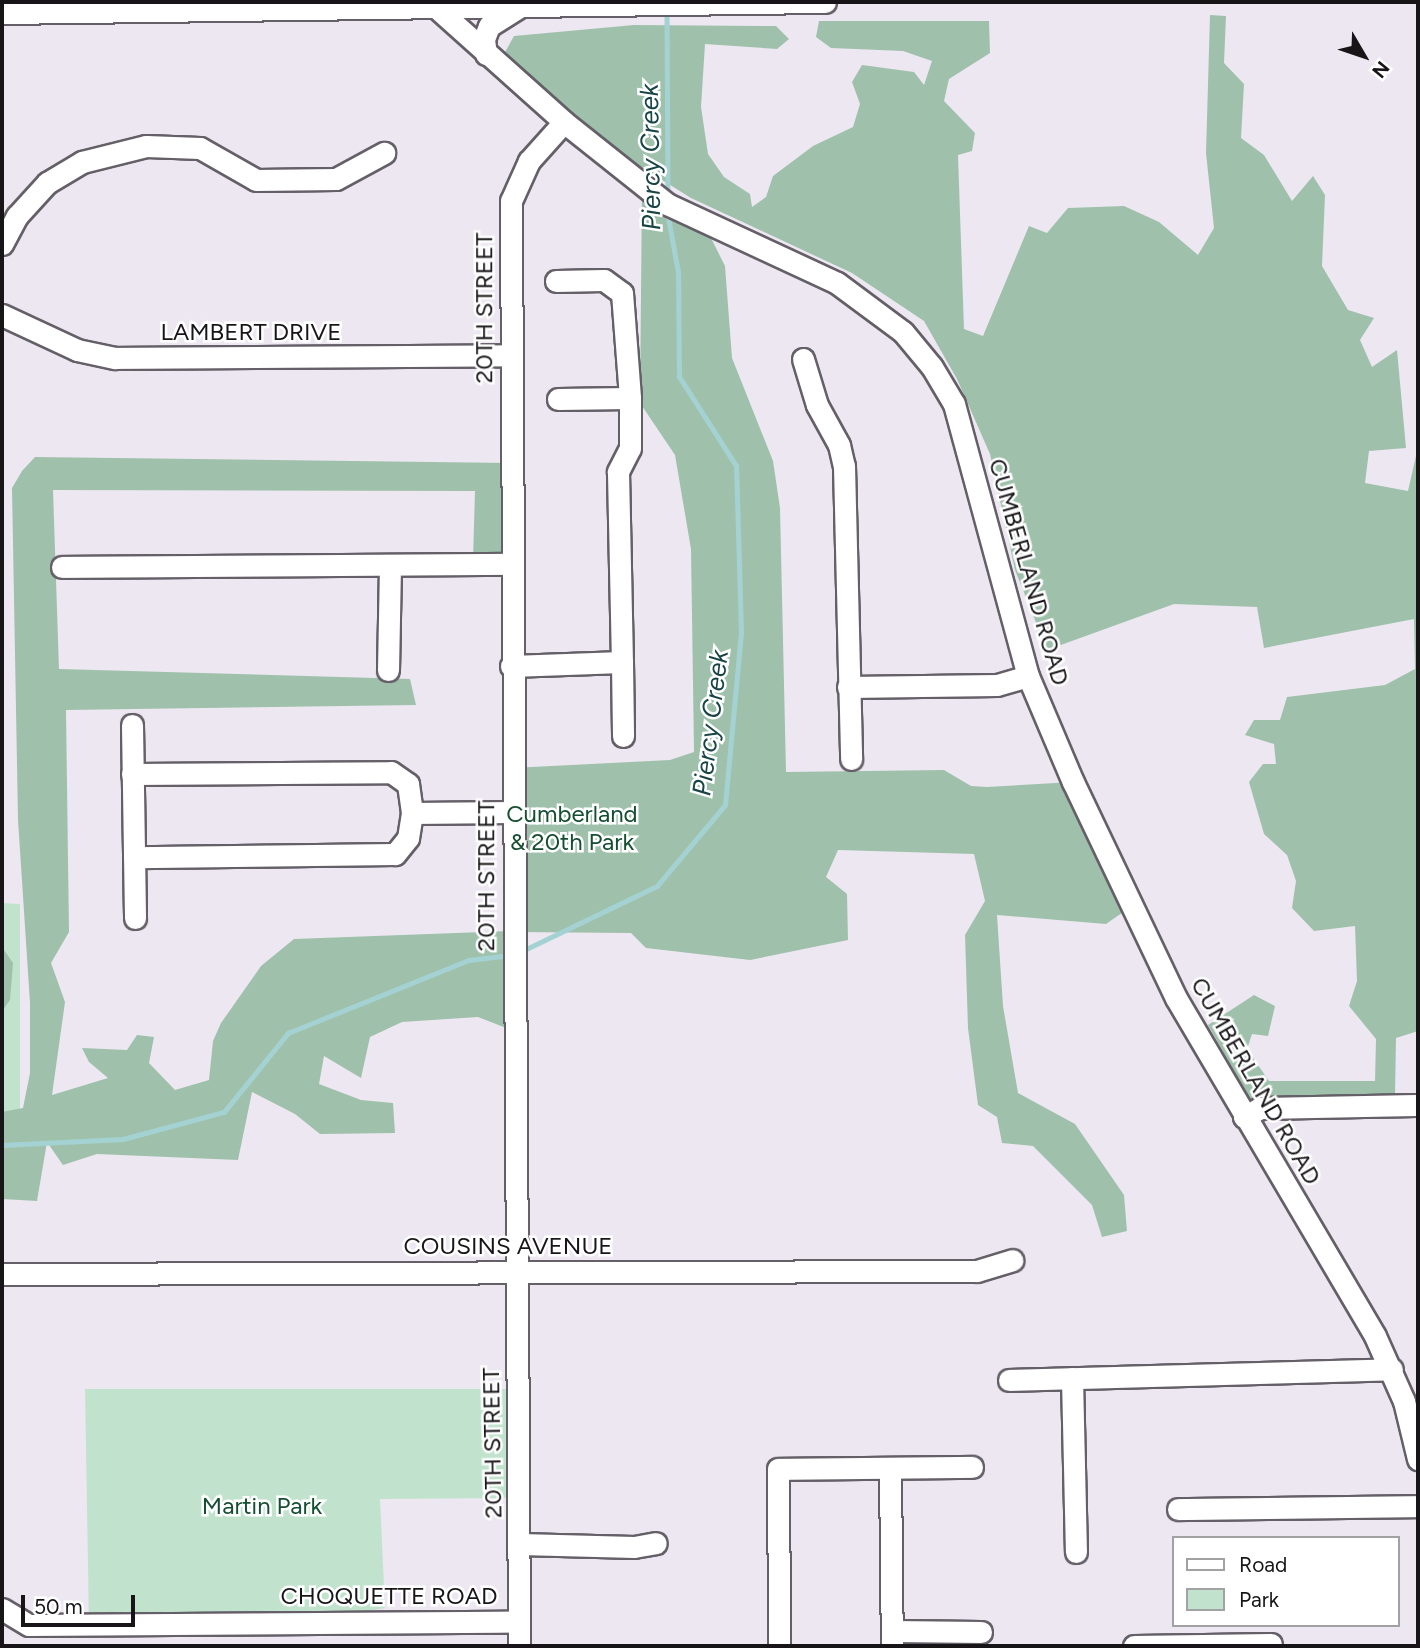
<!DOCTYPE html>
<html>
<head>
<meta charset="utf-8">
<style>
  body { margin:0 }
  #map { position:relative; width:1420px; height:1648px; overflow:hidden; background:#ede7f1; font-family:Figtree,sans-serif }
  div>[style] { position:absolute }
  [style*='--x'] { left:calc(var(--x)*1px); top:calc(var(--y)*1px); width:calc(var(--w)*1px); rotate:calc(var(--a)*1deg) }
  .green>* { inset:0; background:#c1e3cd }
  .forest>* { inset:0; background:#9fc1ab }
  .stream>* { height:4.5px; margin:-2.25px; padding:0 2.25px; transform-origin:2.25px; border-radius:2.25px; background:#a4d2d3 }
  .roads { filter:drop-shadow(2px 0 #655f68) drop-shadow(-2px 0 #655f68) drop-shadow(0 2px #655f68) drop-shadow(0 -2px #655f68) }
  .minor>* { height:21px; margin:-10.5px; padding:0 10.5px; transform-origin:10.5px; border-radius:10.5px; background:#fff }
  span { translate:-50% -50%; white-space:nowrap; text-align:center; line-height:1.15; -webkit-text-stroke:5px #fff; paint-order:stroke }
  .street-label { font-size:24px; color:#171518 }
  .park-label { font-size:24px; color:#154e31 }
  .water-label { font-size:26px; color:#194445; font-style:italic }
  .frame { position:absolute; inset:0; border:4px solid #171518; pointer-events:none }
  .legend { position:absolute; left:1172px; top:1536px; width:228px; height:91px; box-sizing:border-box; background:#fff; border:2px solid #a2a1a3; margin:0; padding:9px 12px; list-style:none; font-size:21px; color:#171518 }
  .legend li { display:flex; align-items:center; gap:14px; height:35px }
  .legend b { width:35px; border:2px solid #a2a1a3 }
  .north { position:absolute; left:1329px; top:21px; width:70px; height:70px; -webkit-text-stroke:5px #fff; paint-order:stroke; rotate:129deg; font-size:19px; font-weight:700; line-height:28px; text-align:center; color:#171518 }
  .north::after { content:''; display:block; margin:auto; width:24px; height:32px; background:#171518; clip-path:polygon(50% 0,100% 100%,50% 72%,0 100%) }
  .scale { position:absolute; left:21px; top:1595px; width:114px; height:32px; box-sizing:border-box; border:4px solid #171518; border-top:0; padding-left:9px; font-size:21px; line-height:24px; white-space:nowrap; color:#171518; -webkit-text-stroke:5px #fff; paint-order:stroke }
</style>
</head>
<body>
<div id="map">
  <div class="green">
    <div style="clip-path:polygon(2px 903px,20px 904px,20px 1116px,2px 1116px)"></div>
    <div style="clip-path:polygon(85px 1389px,517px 1389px,519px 1498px,380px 1499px,385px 1608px,298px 1623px,89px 1625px)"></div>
  </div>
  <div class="forest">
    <div style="clip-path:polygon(1210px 15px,1226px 16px,1224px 63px,1244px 84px,1241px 138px,1264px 155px,1292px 201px,1313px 176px,1325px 195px,1322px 266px,1348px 310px,1374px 318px,1360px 340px,1372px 367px,1397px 350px,1406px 448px,1369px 451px,1365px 483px,1408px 491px,1418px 447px,1418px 1031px,1396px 1038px,1395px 1095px,1250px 1099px,1208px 1025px,1254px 995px,1275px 1006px,1268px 1036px,1252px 1034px,1247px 1049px,1269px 1081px,1375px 1081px,1376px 1039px,1349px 1006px,1357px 981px,1355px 926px,1314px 931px,1292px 908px,1296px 881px,1287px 855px,1264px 834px,1249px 782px,1263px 764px,1276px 764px,1274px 744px,1245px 735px,1254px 720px,1280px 720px,1287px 697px,1385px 685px,1415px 669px,1414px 619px,1264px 648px,1257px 607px,1174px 604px,1047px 650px,1015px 570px,990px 454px,957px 379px,924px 321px,852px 273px,691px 198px,611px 148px,504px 54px,514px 36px,634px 25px,776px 26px,789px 39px,777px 49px,705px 44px,701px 107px,708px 154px,724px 177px,750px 194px,752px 207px,766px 197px,773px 176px,813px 146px,853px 127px,860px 104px,852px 82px,862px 65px,914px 72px,924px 85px,932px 61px,903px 51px,831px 48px,816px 37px,819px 21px,989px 21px,990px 53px,949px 79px,944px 101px,975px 133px,972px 151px,958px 155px,964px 329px,983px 336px,1029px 226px,1047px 233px,1068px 208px,1124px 206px,1159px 222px,1198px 255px,1214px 228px,1206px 153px)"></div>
    <div style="clip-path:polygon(642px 185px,703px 222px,725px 266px,732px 358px,773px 461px,780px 508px,786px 772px,944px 770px,971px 786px,987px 787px,1073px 782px,1132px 906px,1106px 924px,997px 915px,1003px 1006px,1018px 1093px,1075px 1124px,1124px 1195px,1127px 1231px,1102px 1237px,1092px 1205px,1033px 1146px,1002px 1143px,997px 1117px,978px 1105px,968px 1028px,965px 935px,985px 901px,974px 854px,838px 850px,826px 877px,847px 894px,848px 940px,750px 960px,646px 948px,631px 933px,513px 932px,514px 1031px,478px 1017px,402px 1022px,370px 1037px,361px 1078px,324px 1056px,319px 1084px,361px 1100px,393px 1103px,395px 1133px,320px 1134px,295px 1114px,252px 1092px,238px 1160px,97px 1154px,63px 1165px,47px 1142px,37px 1201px,2px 1199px,2px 1112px,23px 1108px,30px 1073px,30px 1003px,18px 820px,12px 488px,22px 471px,35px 457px,510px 463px,510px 559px,473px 559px,475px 491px,53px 490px,59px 669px,410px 679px,416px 705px,66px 710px,69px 932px,51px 963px,65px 1002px,52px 1095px,108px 1078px,89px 1062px,82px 1048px,127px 1050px,137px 1035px,154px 1037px,149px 1063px,175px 1090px,209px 1080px,213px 1041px,221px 1023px,261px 966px,294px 939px,513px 931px,512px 768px,670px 760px,694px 752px,691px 549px,675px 455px,640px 403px)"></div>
    <div style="clip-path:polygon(2px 947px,13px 963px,10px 1000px,2px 1011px)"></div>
  </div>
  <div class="stream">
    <div style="--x:667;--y:9;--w:187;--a:89.7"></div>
    <div style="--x:520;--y:952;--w:152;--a:-25.7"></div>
    <div style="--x:657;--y:886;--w:106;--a:-50"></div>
    <div style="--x:725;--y:805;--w:174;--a:-84.7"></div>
    <div style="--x:741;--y:632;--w:166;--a:-91.7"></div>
    <div style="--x:736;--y:466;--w:106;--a:-122.6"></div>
    <div style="--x:679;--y:377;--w:105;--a:-90.5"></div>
    <div style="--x:678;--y:272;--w:61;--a:-100.4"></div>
    <div style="--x:2;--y:1145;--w:121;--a:-2.8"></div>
    <div style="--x:123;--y:1139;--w:105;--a:-15"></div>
    <div style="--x:224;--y:1112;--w:102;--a:-51"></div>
    <div style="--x:288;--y:1033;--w:195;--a:-22"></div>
    <div style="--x:469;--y:960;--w:39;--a:-7"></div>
  </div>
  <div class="roads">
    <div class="minor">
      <div style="--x:430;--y:2;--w:180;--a:41.8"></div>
      <div style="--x:564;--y:122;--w:132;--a:38.5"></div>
      <div style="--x:667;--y:204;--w:187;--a:24.9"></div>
      <div style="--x:837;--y:283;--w:82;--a:36.6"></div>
      <div style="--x:903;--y:332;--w:45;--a:50.4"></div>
      <div style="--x:932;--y:367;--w:43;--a:59.3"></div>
      <div style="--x:954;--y:404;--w:282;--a:74.8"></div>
      <div style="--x:1028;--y:676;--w:115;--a:67"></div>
      <div style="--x:1073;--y:782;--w:239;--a:64.5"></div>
      <div style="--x:1176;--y:998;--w:392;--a:59.5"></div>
      <div style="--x:1375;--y:1336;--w:71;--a:66"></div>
      <div style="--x:1404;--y:1401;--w:60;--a:76.4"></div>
      <div style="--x:2;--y:13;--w:823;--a:-0.77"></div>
      <div style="--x:486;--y:54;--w:15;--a:-98"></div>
      <div style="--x:484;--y:39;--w:14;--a:-69"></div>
      <div style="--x:489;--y:26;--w:36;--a:-32"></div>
      <div style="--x:2;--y:244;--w:32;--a:-62"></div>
      <div style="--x:17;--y:216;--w:45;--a:-47.7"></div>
      <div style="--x:47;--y:183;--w:41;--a:-31"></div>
      <div style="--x:82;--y:162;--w:66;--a:-14"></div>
      <div style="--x:146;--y:146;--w:54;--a:2.1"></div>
      <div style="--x:200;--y:148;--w:64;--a:29.7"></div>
      <div style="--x:256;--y:180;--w:80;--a:-0.7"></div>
      <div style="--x:336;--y:179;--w:55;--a:-28.4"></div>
      <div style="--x:556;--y:281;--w:48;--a:-1.2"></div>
      <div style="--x:604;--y:280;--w:22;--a:36"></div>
      <div style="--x:622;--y:293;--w:105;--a:85.6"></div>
      <div style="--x:2;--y:315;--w:83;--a:25"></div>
      <div style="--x:77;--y:350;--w:39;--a:12"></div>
      <div style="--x:115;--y:358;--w:395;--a:-0.4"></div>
      <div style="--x:803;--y:359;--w:48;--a:73.1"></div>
      <div style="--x:817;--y:405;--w:46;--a:61.2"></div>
      <div style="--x:839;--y:445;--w:22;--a:77"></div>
      <div style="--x:844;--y:466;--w:293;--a:88.6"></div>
      <div style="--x:558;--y:399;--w:72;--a:-0.8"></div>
      <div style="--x:630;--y:398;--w:50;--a:90"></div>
      <div style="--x:630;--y:448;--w:27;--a:117"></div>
      <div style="--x:618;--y:472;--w:190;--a:88.8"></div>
      <div style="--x:62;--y:567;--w:448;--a:-0.4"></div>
      <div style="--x:511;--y:666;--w:111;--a:-2.1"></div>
      <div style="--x:622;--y:662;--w:74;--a:89.2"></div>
      <div style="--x:388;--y:670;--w:105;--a:-88.9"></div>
      <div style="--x:848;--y:687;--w:149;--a:-0.8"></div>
      <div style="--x:997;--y:685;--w:32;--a:-16"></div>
      <div style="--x:132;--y:725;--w:193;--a:89.1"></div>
      <div style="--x:132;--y:774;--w:259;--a:-0.4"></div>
      <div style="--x:391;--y:772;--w:21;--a:35"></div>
      <div style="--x:408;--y:784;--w:29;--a:82"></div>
      <div style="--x:412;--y:813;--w:25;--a:99"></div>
      <div style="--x:408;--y:838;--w:21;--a:129"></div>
      <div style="--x:395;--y:854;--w:261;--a:179.3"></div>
      <div style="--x:412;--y:813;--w:100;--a:-0.6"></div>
      <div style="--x:1244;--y:1117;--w:18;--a:-29"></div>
      <div style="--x:1260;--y:1108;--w:158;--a:-1.1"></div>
      <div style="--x:2;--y:1274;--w:975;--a:-0.18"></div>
      <div style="--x:977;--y:1271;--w:37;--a:-17"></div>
      <div style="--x:1072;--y:1378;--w:174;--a:88.7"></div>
      <div style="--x:1009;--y:1380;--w:383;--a:-1.6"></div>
      <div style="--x:890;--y:1468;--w:178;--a:89.4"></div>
      <div style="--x:1178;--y:1509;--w:240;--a:-0.7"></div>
      <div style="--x:520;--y:1544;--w:114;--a:1.5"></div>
      <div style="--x:634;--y:1547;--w:22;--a:-10"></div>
      <div style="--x:2;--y:1609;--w:31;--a:31"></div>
      <div style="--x:29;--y:1625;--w:489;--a:-0.4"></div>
      <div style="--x:892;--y:1631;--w:89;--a:0.6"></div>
      <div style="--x:519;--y:1646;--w:1445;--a:-90.32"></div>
      <div style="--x:511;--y:201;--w:44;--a:-65.8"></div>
      <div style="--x:529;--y:161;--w:52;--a:-48.1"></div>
      <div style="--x:779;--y:1646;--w:177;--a:-90.3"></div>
      <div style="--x:778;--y:1469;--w:194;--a:-0.6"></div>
      <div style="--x:1134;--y:1646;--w:137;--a:-0.8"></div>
    </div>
  </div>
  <div class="street-label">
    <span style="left:484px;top:308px;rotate:-90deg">20TH STREET</span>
    <span style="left:251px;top:332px">LAMBERT DRIVE</span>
    <span style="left:1029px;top:572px;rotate:74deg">CUMBERLAND ROAD</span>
    <span style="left:486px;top:876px;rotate:-90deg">20TH STREET</span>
    <span style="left:1256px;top:1081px;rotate:60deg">CUMBERLAND ROAD</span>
    <span style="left:508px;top:1246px">COUSINS AVENUE</span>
    <span style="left:492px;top:1443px;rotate:-91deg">20TH STREET</span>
    <span style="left:389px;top:1596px">CHOQUETTE ROAD</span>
  </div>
  <div class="park-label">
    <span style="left:572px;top:828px">Cumberland<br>&amp; 20th Park</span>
    <span style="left:262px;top:1506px">Martin Park</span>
  </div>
  <div class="water-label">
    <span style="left:651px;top:157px;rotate:-91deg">Piercy Creek</span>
    <span style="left:711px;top:723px;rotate:-83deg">Piercy Creek</span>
  </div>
  <div class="frame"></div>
  <ul class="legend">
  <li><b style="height:9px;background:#fff"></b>Road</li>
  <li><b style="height:19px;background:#c1e3cd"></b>Park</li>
  </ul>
  <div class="north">N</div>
  <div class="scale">50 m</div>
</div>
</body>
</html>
